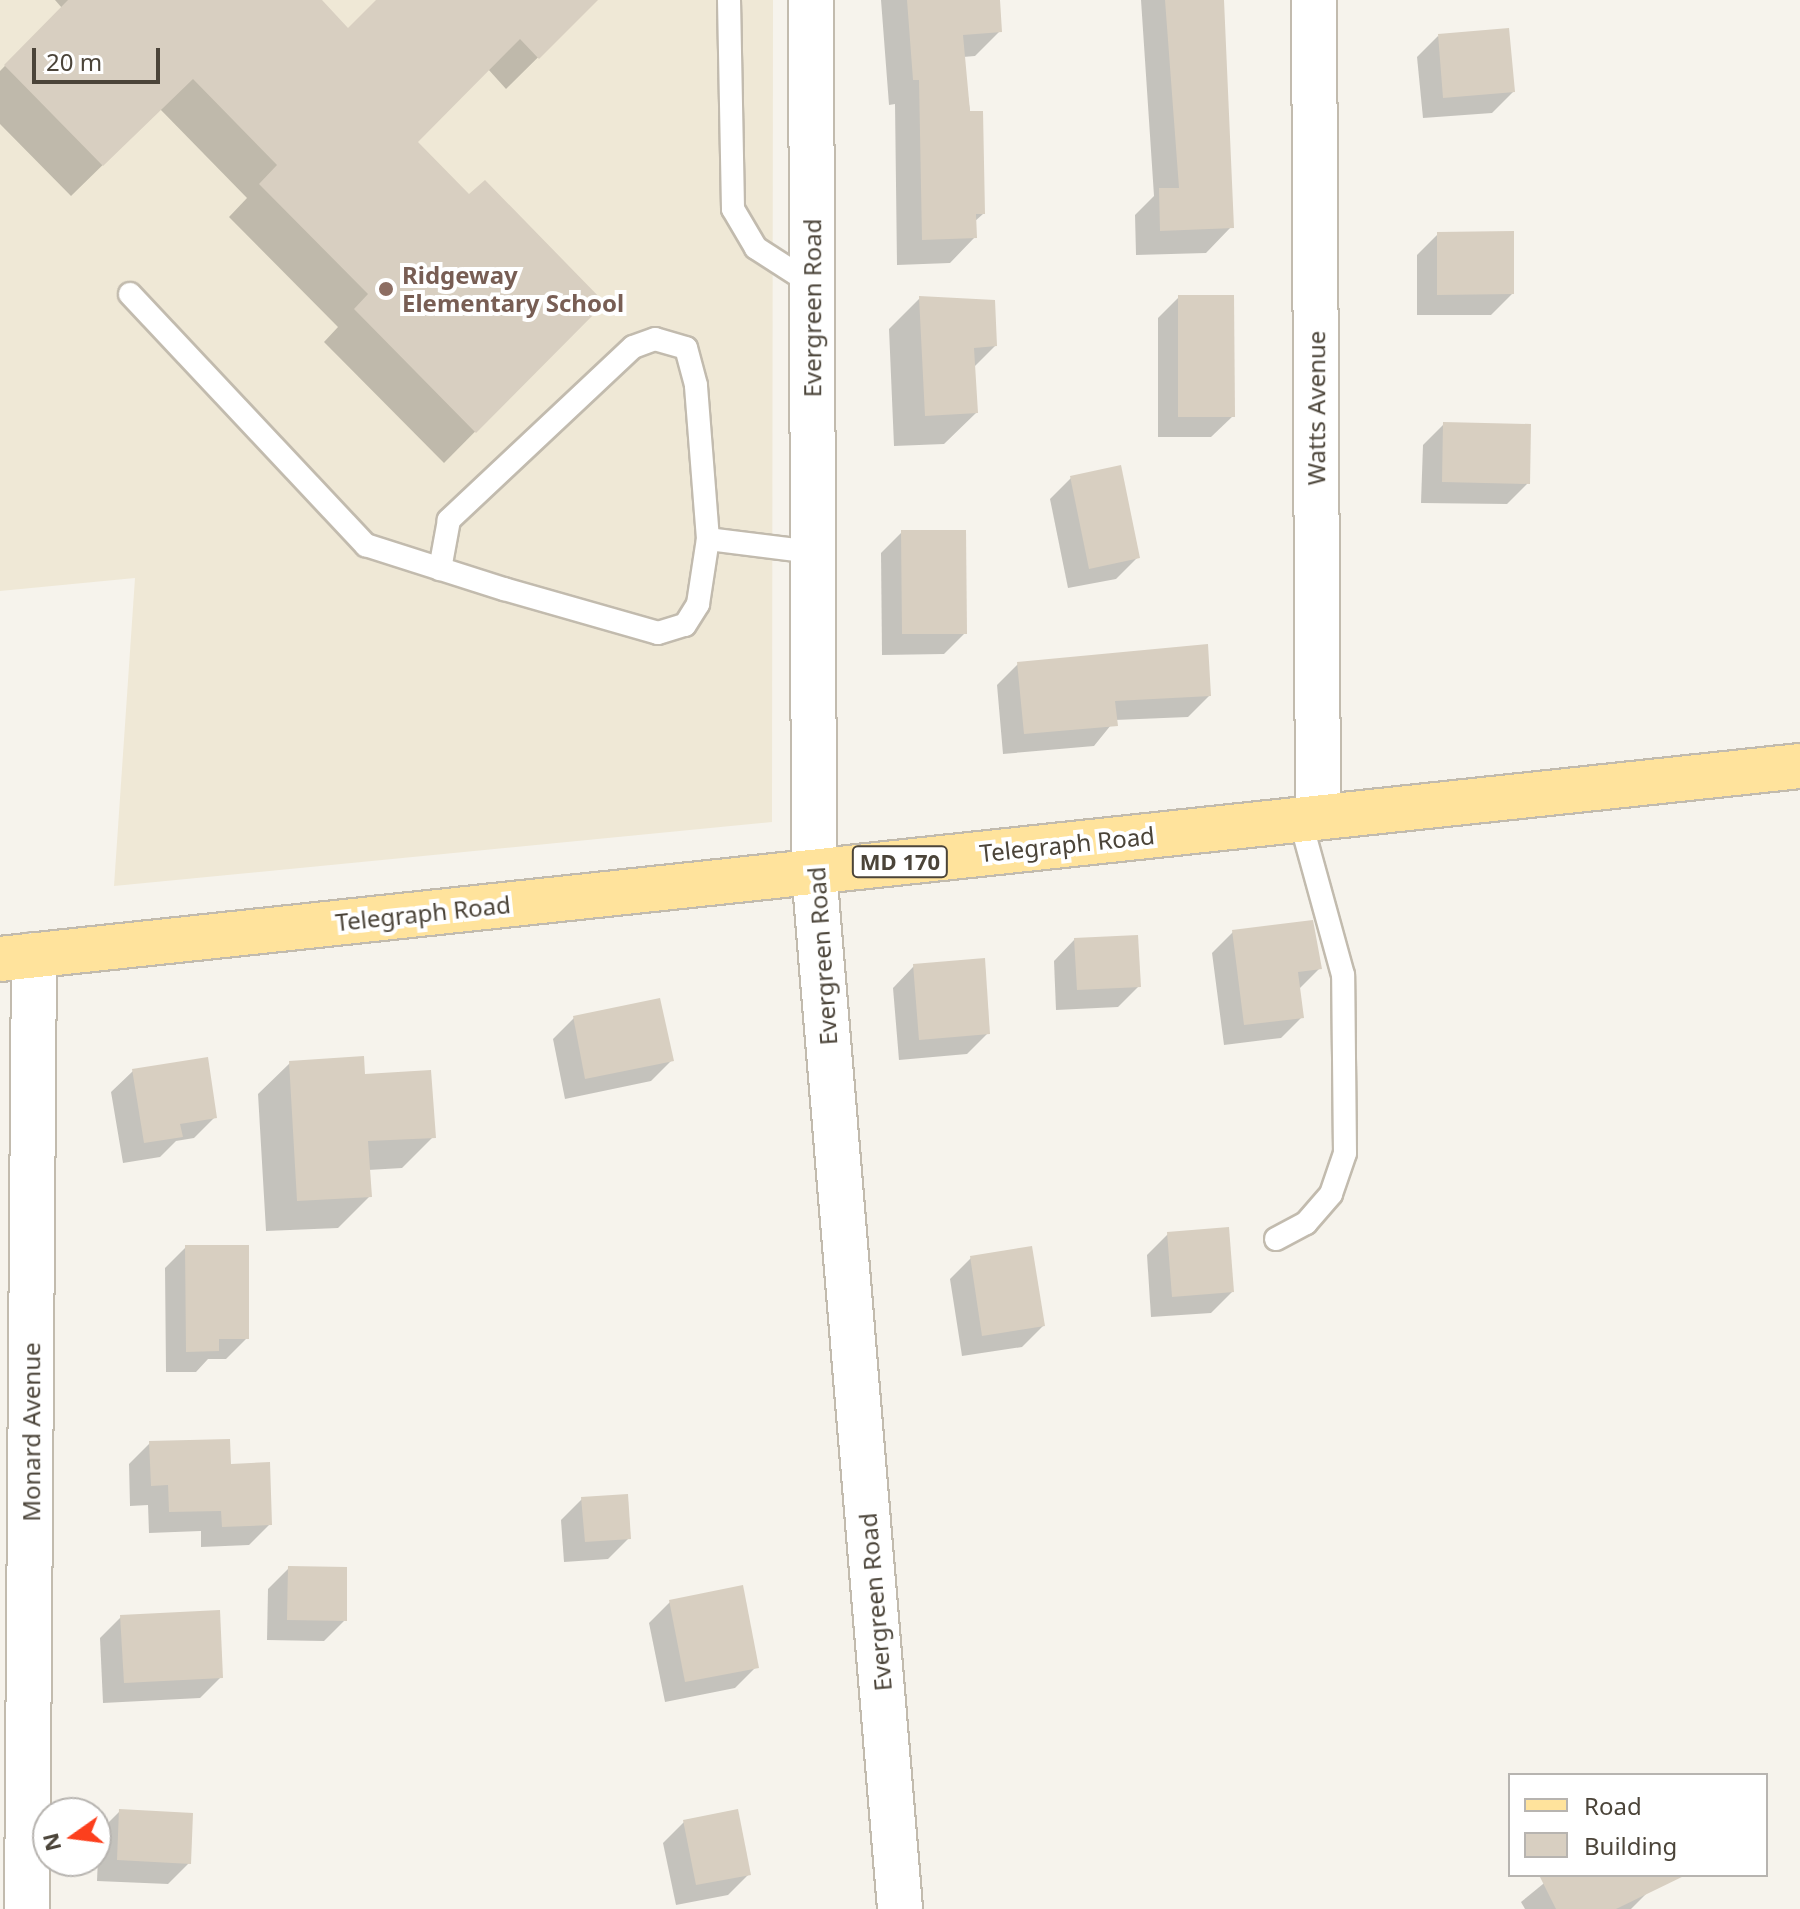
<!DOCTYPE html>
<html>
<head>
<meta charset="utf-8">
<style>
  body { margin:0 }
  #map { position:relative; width:1800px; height:1909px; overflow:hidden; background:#f6f3ec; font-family:"Noto Sans",sans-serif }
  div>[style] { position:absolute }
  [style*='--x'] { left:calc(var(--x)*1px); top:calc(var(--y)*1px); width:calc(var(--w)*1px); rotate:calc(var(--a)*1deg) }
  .education>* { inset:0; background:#efe8d6 }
  .shadow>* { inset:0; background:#0003 }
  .building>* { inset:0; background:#d8cfc1 }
  .roads { filter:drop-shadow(2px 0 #c2bbae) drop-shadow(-2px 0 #c2bbae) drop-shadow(0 2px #c2bbae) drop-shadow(0 -2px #c2bbae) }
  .lane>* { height:22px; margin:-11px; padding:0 11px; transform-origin:11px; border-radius:11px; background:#fff }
  .street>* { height:44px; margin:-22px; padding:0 22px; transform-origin:22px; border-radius:22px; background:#fff }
  .primary>* { height:44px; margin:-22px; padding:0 22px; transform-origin:22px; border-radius:22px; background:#ffe39c }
  .dots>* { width:22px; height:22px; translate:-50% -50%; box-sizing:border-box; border:4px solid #fff; border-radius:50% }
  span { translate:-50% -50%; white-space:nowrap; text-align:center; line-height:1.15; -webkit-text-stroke:8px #fff; paint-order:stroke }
  .shield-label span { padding:2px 6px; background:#fff; border:2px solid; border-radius:6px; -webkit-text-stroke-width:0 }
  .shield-label { font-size:22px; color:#4b4439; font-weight:700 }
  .education-label { font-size:24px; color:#785e54; font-weight:700 }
  .left { translate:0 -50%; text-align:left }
  .street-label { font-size:24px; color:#4b4439 }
  .legend { position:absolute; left:1508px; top:1773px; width:260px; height:104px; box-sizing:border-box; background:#fff; border:2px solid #b7b4b0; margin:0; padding:10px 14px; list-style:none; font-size:24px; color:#4b4439 }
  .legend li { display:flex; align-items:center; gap:16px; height:40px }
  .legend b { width:40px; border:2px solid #b7b4b0 }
  .north { position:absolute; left:32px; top:1797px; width:80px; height:80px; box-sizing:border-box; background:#fff; border:2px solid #b7b4b0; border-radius:50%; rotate:256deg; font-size:22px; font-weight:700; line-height:32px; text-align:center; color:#4b4439 }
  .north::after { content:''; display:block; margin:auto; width:28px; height:36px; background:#fc3f1d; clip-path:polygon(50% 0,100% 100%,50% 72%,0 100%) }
  .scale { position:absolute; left:32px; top:48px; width:128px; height:36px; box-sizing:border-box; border:4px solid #4b4439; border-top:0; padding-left:10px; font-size:24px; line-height:28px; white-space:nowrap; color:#4b4439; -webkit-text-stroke:6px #fff; paint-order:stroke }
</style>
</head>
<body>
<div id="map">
  <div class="education">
    <div style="clip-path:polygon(0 0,773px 0,772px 822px,114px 886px,135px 578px,0 591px)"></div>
  </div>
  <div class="shadow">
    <div style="clip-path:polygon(55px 0,320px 0,348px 31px,379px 0,596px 0,506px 89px,488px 69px,416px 142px,469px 197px,602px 303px,444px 463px,324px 342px,338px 327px,229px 217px,247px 198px,160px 109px,71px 196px,0 124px,0 71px,62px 8px)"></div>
    <div style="clip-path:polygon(881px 0,998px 0,1000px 31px,975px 56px,963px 57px,983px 214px,974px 222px,975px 237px,950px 263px,897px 265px,895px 104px,889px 105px)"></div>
    <div style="clip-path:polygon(1141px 0,1221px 0,1231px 227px,1206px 253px,1136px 255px,1135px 215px,1154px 196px)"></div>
    <div style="clip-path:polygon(1438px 36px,1513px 92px,1492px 113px,1423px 118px,1417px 57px)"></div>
    <div style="clip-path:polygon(1438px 234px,1512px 294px,1491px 315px,1417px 315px,1417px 255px)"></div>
    <div style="clip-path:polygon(1179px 297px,1233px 416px,1211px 437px,1158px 437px,1158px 318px)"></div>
    <div style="clip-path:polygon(920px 298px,995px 346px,973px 368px,976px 413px,944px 444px,894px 446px,889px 329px)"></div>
    <div style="clip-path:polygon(1444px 424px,1528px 483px,1507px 504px,1421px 503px,1423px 445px)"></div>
    <div style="clip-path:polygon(1071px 478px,1137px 558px,1116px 579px,1068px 588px,1050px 499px)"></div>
    <div style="clip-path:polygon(902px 532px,965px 633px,944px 654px,882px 655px,881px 553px)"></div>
    <div style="clip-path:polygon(1018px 664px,1209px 696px,1188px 717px,1115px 720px,1094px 746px,1003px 754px,997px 685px)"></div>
    <div style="clip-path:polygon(1233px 932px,1320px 968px,1298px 990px,1302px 1017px,1281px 1038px,1224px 1045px,1212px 953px)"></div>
    <div style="clip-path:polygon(1075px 939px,1139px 986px,1118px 1007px,1056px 1010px,1054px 961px)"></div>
    <div style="clip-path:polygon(914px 966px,988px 1033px,967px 1054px,899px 1060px,893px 988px)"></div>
    <div style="clip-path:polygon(574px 1018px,672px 1060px,651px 1081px,565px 1099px,553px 1039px)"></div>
    <div style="clip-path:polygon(290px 1063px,363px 1076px,433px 1137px,402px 1168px,368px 1170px,370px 1196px,338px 1228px,266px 1231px,258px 1094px)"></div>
    <div style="clip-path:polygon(133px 1071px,215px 1117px,194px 1138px,176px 1141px,160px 1157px,123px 1163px,111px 1092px)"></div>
    <div style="clip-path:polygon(1168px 1234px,1232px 1292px,1211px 1313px,1151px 1317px,1147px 1255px)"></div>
    <div style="clip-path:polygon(186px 1247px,247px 1338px,226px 1359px,208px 1359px,196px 1372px,166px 1372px,165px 1268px)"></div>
    <div style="clip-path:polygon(971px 1258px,1043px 1326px,1022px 1347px,962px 1356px,950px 1279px)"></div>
    <div style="clip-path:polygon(150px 1443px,229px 1466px,270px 1524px,249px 1545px,201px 1547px,201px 1531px,149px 1533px,148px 1505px,130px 1506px,129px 1464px)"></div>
    <div style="clip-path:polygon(582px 1499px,629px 1538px,608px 1559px,564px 1562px,561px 1520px)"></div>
    <div style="clip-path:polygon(289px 1568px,345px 1620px,324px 1641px,267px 1640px,268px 1589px)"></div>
    <div style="clip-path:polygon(670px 1602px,756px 1667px,735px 1688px,665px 1702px,649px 1623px)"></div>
    <div style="clip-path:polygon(121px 1617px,221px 1677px,200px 1698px,103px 1703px,100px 1638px)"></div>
    <div style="clip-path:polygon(120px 1811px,189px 1863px,168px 1884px,97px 1881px,99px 1832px)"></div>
    <div style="clip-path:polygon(684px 1822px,749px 1874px,728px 1895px,676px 1905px,663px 1843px)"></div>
    <div style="clip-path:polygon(1554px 1875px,1639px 1875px,1648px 1892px,1631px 1909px,1525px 1909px,1521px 1902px)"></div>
  </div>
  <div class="building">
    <div style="clip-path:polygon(68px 0,322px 0,348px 28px,376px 0,598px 0,539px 59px,520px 39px,418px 142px,469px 194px,485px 180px,605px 303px,476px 433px,354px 309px,368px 294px,259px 184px,277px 165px,193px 79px,103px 166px,4px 65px)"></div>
    <div style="clip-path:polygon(907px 0,1000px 0,1002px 32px,963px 35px,970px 111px,983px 111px,985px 214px,976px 214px,977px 238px,922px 240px,919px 80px,913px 80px)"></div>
    <div style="clip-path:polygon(1165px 0,1224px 0,1234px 228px,1160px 231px,1159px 188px,1179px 188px)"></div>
    <div style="clip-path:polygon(1509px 28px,1515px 92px,1443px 98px,1438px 34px)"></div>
    <div style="clip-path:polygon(1514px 231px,1514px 294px,1437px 295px,1437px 232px)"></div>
    <div style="clip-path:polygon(1178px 295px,1234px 295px,1235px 417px,1178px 417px)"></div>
    <div style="clip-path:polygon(919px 296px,995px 300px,997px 346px,974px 348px,978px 413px,925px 416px)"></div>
    <div style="clip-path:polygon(1443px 422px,1531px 424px,1530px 484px,1442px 482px)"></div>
    <div style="clip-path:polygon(1121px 465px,1140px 558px,1089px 569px,1070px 476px)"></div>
    <div style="clip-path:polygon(901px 530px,966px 530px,967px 634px,902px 634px)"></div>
    <div style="clip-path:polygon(1208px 644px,1211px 696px,1115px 701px,1118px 726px,1024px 734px,1017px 662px)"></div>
    <div style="clip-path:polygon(1313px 920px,1322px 969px,1298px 972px,1304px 1018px,1244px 1025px,1232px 930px)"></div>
    <div style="clip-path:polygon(1138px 935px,1141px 987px,1077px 990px,1074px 938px)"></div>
    <div style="clip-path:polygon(985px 958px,990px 1034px,919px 1040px,913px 964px)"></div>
    <div style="clip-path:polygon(660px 998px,674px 1061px,585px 1079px,573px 1016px)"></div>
    <div style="clip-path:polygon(364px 1056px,365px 1074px,431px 1070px,436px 1138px,368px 1141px,372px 1197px,297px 1201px,289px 1061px)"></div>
    <div style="clip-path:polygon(208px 1057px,217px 1118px,180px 1124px,183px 1137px,144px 1143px,132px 1069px)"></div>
    <div style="clip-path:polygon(1229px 1227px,1234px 1292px,1172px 1297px,1167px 1232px)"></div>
    <div style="clip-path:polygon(185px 1245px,249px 1245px,249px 1339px,219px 1339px,219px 1351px,186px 1352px)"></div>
    <div style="clip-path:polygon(1032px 1246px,1045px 1326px,982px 1336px,970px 1256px)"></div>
    <div style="clip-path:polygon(230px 1439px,231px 1464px,270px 1462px,272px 1525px,222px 1527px,221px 1511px,169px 1512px,168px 1485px,151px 1486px,149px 1441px)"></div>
    <div style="clip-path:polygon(628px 1494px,631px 1539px,585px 1542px,581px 1497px)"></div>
    <div style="clip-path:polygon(288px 1566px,347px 1567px,347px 1621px,287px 1620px)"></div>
    <div style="clip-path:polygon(743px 1585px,759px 1668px,685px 1682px,669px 1600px)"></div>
    <div style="clip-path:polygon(220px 1610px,223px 1678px,124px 1683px,120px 1615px)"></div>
    <div style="clip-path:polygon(119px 1809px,193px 1813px,191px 1864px,117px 1860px)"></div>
    <div style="clip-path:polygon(738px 1809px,751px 1875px,696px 1885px,683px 1820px)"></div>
    <div style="clip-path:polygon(1539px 1875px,1686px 1875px,1616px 1909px,1556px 1909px)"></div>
  </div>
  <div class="roads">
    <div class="lane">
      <div style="--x:729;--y:0;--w:209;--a:88.9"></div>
      <div style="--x:733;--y:209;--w:45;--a:59.5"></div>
      <div style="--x:756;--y:248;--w:67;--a:32.7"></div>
      <div style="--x:130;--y:294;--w:345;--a:46.8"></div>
      <div style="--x:366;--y:545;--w:145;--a:17.7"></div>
      <div style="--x:504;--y:589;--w:160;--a:15.9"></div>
      <div style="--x:658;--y:633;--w:28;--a:-17"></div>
      <div style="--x:685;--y:625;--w:25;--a:-58"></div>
      <div style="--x:698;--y:604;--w:66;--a:-81.3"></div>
      <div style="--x:708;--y:539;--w:154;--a:-94.5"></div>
      <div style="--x:696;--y:385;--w:38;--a:-105"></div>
      <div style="--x:686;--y:348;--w:32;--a:-164"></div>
      <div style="--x:655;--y:339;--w:23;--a:160"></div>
      <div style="--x:633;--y:347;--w:253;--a:136.8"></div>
      <div style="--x:449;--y:520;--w:50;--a:100.4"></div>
      <div style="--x:708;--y:539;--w:106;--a:7.1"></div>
      <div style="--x:1276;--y:1239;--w:34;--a:-28"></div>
      <div style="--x:1306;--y:1223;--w:38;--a:-49"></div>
      <div style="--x:1331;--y:1194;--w:43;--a:-71.1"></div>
      <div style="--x:1345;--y:1153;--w:178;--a:-90.6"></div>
      <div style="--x:1343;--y:975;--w:162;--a:-105.4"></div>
    </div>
    <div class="street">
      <div style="--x:811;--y:0;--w:871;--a:89.8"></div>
      <div style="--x:814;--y:871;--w:1042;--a:85.26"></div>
      <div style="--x:1314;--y:0;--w:817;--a:89.72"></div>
      <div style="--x:27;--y:1909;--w:954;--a:-89.58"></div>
    </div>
    <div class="primary">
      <div style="--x:0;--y:959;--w:1810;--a:-6.12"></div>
    </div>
  </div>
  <div class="dots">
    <div style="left:386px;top:289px;background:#8d6e63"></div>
  </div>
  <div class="shield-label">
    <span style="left:900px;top:862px">MD 170</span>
  </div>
  <div class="education-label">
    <span class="left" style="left:402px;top:289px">Ridgeway<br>Elementary School</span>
  </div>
  <div class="street-label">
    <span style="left:812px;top:308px;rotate:-90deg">Evergreen Road</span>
    <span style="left:1316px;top:408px;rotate:-90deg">Watts Avenue</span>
    <span style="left:1067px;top:844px;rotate:-6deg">Telegraph Road</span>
    <span style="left:423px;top:913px;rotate:-6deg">Telegraph Road</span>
    <span style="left:822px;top:956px;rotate:-94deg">Evergreen Road</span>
    <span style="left:31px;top:1432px;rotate:-90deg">Monard Avenue</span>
    <span style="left:875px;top:1602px;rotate:-95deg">Evergreen Road</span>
  </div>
  <ul class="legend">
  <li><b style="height:10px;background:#ffe39c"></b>Road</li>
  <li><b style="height:22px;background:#d8cfc1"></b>Building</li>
  </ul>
  <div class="north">N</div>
  <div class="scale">20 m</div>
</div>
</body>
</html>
